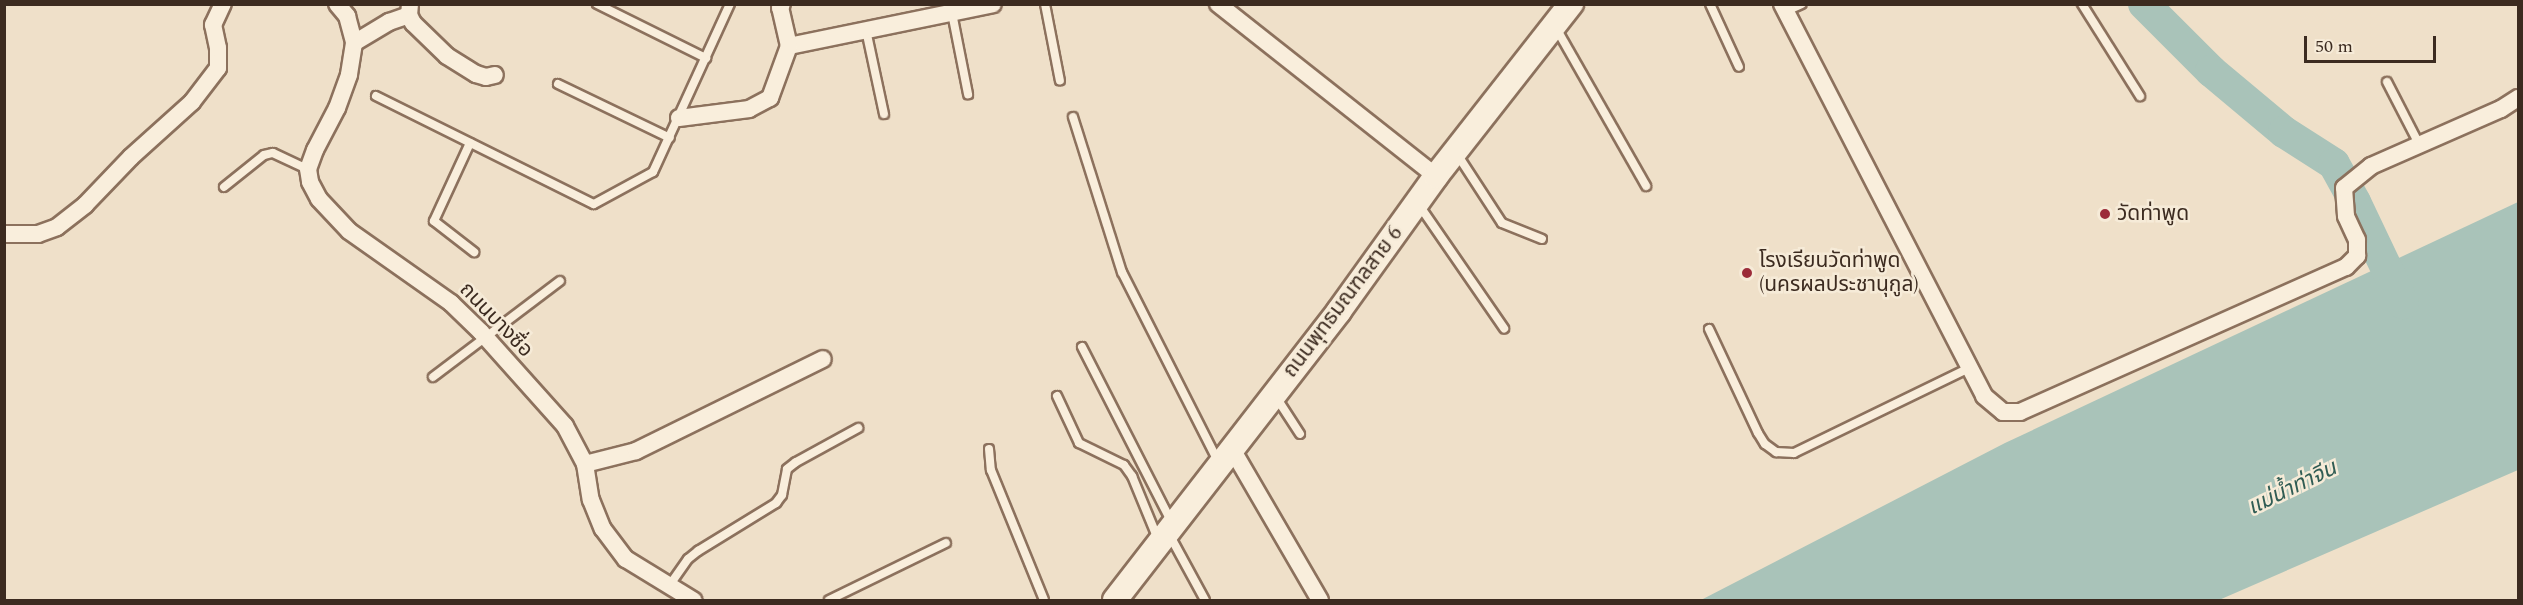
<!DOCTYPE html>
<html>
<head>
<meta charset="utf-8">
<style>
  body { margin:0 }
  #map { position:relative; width:2523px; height:605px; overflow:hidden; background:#efe0c9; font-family:Spectral,"Noto Sans Thai",serif }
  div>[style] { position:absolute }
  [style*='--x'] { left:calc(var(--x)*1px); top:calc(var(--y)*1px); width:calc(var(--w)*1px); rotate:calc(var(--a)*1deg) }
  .water>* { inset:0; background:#a9c3b9 }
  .river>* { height:32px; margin:-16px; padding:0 16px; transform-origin:16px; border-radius:16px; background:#a9c3b9 }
  .roads { filter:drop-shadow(2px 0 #8c715d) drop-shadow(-2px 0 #8c715d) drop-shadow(0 2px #8c715d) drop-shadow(0 -2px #8c715d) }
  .service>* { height:8px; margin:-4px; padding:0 4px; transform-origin:4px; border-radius:4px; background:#f9eedc }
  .minor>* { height:16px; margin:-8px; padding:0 8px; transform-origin:8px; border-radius:8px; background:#f9eedc }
  .secondary>* { height:24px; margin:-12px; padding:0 12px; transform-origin:12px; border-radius:12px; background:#f9eedc }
  .dots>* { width:16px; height:16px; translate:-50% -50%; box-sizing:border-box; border:3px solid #f6ebd8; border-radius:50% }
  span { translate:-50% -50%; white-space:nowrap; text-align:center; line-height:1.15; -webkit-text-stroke:5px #f6ebd8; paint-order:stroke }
  .poi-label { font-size:21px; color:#3c2b20 }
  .left { translate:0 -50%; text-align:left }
  .street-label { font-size:21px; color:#3c2b20 }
  .water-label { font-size:22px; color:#305c54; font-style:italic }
  .frame { position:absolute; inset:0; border:6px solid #3c2b20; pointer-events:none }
  .scale { position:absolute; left:2304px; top:36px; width:132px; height:27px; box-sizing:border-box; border:3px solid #3c2b20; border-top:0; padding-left:8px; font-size:18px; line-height:21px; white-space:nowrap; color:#3c2b20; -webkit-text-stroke:4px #f6ebd8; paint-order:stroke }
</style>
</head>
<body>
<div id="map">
  <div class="water">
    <div style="clip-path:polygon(2518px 202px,2518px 470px,2219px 600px,1701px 600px,2005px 443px)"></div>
  </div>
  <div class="river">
    <div style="--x:2144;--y:4;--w:95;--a:45"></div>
    <div style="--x:2211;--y:71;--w:95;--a:39.9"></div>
    <div style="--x:2284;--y:132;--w:59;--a:32.6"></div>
    <div style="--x:2334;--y:164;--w:43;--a:61.1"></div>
    <div style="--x:2355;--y:202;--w:112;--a:64.6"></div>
  </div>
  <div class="roads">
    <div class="service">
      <div style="--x:597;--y:4;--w:122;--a:26.4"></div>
      <div style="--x:1045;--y:4;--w:78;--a:79"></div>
      <div style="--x:1710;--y:4;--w:69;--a:65.3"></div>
      <div style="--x:2082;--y:4;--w:109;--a:57.8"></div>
      <div style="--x:1786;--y:11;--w:17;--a:-24"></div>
      <div style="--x:952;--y:13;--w:83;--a:78.8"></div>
      <div style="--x:1556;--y:28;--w:182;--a:60.3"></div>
      <div style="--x:866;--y:30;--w:86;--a:77.9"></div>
      <div style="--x:2387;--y:82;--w:70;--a:62.7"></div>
      <div style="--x:558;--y:84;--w:124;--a:25.7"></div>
      <div style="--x:376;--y:96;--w:243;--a:26.4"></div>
      <div style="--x:594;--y:204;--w:67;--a:-28.5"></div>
      <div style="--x:653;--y:172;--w:185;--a:-65.4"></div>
      <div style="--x:1073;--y:117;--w:163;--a:72.5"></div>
      <div style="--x:1122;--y:272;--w:212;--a:63.1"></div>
      <div style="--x:470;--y:143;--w:86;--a:114.8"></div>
      <div style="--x:434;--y:221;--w:51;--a:37.8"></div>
      <div style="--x:1457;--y:154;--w:82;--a:56.9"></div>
      <div style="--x:1502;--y:223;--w:43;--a:21.8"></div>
      <div style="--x:224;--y:187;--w:51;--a:-38.7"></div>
      <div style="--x:264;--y:155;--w:9;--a:-13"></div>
      <div style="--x:273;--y:153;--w:38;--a:25"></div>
      <div style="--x:1419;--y:205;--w:150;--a:55.4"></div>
      <div style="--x:1709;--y:329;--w:115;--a:64.8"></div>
      <div style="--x:1758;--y:433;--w:13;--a:58"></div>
      <div style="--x:1765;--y:444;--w:14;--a:36"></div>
      <div style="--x:1776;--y:452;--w:18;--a:3"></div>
      <div style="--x:1794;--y:453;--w:195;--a:-25.9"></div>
      <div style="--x:1082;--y:347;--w:198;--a:62.9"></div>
      <div style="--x:433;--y:377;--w:159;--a:-37.1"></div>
      <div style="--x:1057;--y:396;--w:52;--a:64.9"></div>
      <div style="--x:1079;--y:443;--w:50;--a:26.1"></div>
      <div style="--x:1124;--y:465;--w:14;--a:54"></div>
      <div style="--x:1132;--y:476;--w:68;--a:67.6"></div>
      <div style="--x:1276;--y:397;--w:44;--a:57"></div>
      <div style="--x:989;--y:449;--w:21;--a:85"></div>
      <div style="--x:991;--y:470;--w:140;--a:67.8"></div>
      <div style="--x:1169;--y:534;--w:75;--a:61.4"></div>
      <div style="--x:669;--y:586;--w:33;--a:-55"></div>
      <div style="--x:688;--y:559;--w:13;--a:-39"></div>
      <div style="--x:698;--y:551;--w:92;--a:-31.6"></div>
      <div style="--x:776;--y:503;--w:10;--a:-53"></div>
      <div style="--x:782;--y:495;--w:26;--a:-79"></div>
      <div style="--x:787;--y:469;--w:11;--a:-38"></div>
      <div style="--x:796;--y:462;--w:71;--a:-28.7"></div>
      <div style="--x:829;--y:600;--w:130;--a:-26"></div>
    </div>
    <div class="minor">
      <div style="--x:337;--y:4;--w:16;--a:50"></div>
      <div style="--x:347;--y:16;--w:28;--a:75"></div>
      <div style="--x:354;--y:43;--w:32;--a:99"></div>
      <div style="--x:349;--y:75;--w:35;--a:110"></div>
      <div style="--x:337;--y:108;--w:47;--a:117.6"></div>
      <div style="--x:315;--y:150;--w:20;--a:110"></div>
      <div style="--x:308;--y:169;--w:13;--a:81"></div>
      <div style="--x:310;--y:182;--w:19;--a:62"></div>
      <div style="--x:319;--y:199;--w:44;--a:46.8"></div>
      <div style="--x:349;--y:231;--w:125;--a:35.2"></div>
      <div style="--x:451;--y:303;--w:42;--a:44"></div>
      <div style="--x:481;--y:332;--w:126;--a:48.2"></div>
      <div style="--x:565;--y:426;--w:43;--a:62.2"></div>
      <div style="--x:585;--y:464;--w:36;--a:81"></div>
      <div style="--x:591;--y:500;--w:31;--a:68"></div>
      <div style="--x:603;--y:529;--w:38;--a:53"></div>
      <div style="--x:626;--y:559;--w:79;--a:31.5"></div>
      <div style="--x:410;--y:4;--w:11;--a:95"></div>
      <div style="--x:409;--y:15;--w:9;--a:63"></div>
      <div style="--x:413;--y:23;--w:47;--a:44.1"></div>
      <div style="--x:447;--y:56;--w:34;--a:32"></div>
      <div style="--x:476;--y:74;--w:10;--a:17"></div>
      <div style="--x:486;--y:77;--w:9;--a:-13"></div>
      <div style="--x:1218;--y:4;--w:278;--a:38.3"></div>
      <div style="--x:1782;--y:4;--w:441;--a:62.7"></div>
      <div style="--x:1984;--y:396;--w:25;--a:40"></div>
      <div style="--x:2003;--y:412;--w:17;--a:0"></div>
      <div style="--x:2020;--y:412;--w:357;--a:-24"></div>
      <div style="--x:2346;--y:267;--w:16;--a:-45"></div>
      <div style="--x:2357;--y:256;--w:16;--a:-90"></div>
      <div style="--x:2357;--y:240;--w:26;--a:-115"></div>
      <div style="--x:2346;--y:216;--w:28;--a:-94"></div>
      <div style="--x:2344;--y:188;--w:35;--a:-39"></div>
      <div style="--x:2371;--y:166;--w:142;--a:-23.7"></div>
      <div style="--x:2501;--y:109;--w:20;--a:-33"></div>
      <div style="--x:354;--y:43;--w:41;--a:-31"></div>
      <div style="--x:389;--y:22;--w:21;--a:-19"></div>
      <div style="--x:789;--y:46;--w:208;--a:-11.6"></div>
      <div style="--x:679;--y:118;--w:71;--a:-7.3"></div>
      <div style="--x:749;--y:109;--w:24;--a:-28"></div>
      <div style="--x:770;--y:98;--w:55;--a:-69.9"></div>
      <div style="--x:789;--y:46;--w:39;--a:-103"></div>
      <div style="--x:780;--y:8;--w:4;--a:-63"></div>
      <div style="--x:4;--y:234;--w:34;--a:0"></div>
      <div style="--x:38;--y:234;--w:20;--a:-20"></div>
      <div style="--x:57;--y:227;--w:36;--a:-38"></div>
      <div style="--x:85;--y:205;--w:66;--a:-46.2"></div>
      <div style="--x:131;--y:157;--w:82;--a:-42"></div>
      <div style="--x:192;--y:102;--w:43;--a:-52.6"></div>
      <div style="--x:218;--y:68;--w:20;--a:-90"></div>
      <div style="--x:218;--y:48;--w:24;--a:-102"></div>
      <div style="--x:213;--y:25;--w:23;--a:-65"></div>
      <div style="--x:1232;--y:449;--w:175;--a:59.8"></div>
      <div style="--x:585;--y:464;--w:53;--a:-14.3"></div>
      <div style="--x:636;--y:451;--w:208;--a:-26.2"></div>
    </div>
    <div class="secondary">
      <div style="--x:1115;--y:600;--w:366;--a:-52.2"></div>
      <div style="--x:1339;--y:311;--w:166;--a:-54.3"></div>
      <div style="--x:1436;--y:176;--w:219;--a:-51.9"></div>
    </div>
  </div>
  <div class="dots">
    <div style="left:2105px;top:214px;background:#9c2c39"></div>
    <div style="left:1747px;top:273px;background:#9c2c39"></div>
  </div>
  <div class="poi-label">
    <span class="left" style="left:2117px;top:214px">วัดท่าพูด</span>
    <span class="left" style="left:1759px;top:273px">โรงเรียนวัดท่าพูด<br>(นครผลประชานุกูล)</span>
  </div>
  <div class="street-label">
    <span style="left:1343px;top:302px;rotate:-53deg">ถนนพุทธมณฑลสาย 6</span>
    <span style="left:496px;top:320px;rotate:46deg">ถนนบางซื่อ</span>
  </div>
  <div class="water-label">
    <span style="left:2292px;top:488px;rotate:-26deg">แม่น้ำท่าจีน</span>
  </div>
  <div class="frame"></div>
  <div class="scale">50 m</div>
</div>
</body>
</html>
